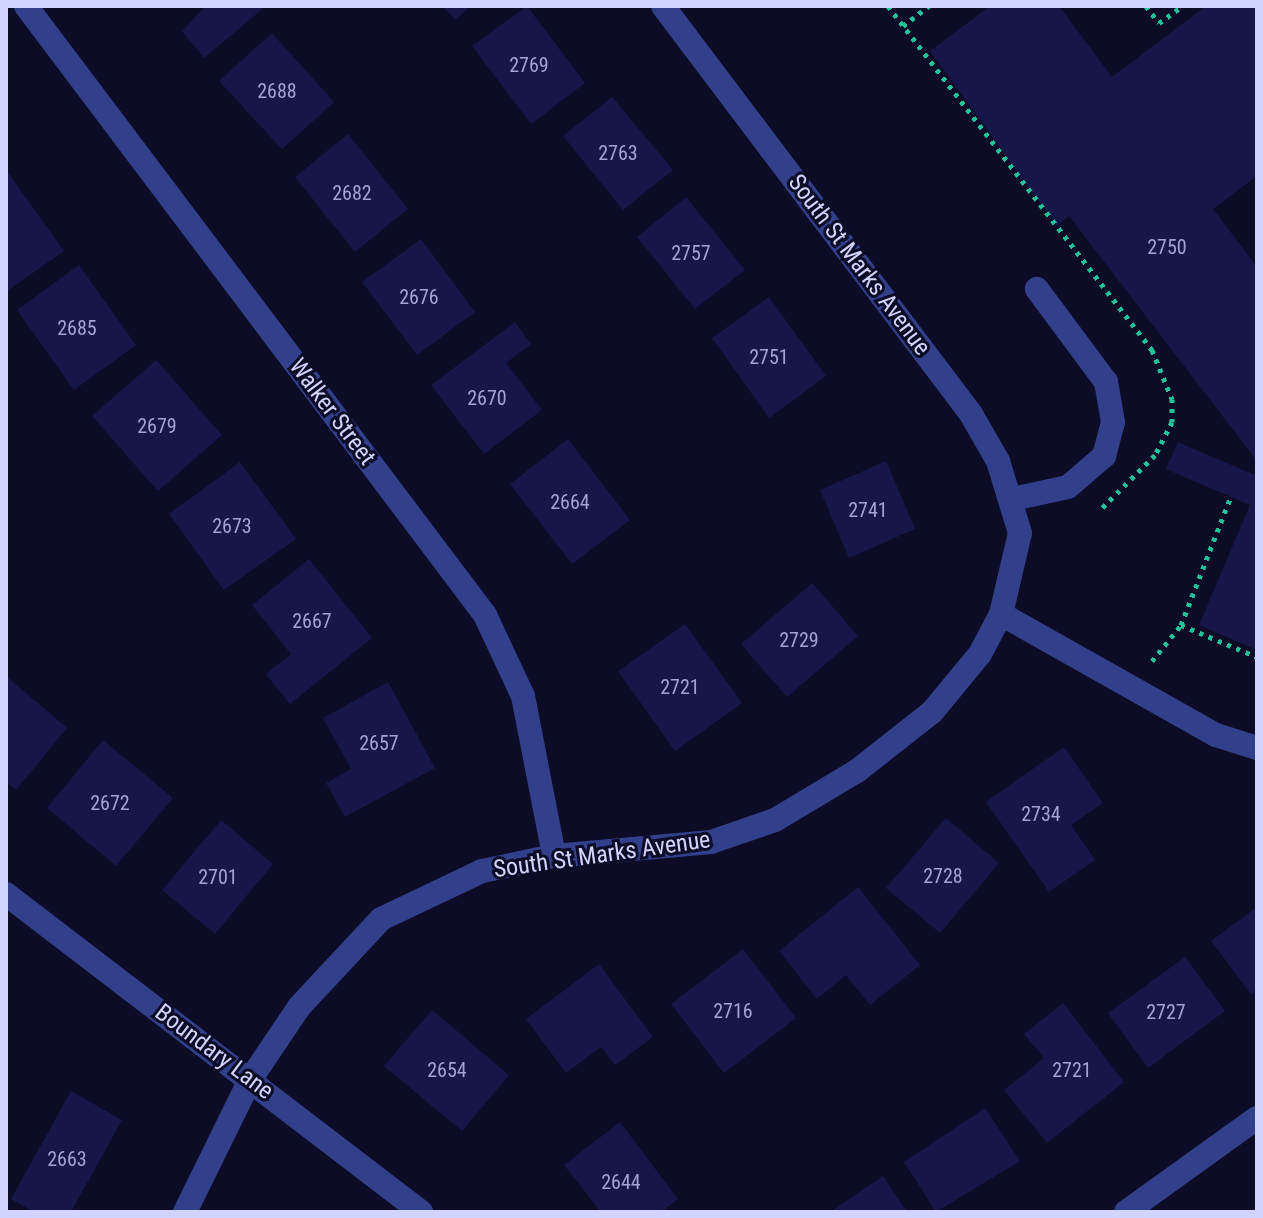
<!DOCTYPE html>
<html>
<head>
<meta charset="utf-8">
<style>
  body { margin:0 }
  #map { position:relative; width:1263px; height:1218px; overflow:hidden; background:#0c0c26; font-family:"Roboto Condensed",sans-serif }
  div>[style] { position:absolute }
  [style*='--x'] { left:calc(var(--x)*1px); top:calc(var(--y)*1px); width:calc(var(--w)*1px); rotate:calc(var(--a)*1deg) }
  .building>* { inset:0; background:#171649 }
  .path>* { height:5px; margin-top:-2.5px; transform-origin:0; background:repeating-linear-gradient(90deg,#22c39b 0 4px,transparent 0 10px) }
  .minor>* { height:24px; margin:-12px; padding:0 12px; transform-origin:12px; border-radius:12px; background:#323f8a }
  span { translate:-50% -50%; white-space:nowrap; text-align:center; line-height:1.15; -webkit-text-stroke:6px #0c0c26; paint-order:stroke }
  .number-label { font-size:20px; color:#a2a4d2 }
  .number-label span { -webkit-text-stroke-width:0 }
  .street-label { font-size:24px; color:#d1d4ff }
  .frame { position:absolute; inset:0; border:8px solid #d1d4ff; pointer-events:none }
</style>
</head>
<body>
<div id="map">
  <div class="building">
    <div style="clip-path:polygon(206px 6px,266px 6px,204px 58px,182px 31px)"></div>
    <div style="clip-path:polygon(443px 6px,471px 6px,455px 20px)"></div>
    <div style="clip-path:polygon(527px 6px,585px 83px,531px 124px,472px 46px)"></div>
    <div style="clip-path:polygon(990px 6px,1059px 6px,1112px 77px,1206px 6px,1257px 6px,1257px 176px,1213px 209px,1257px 267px,1257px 461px,1069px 216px,1057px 226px,930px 51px)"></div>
    <div style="clip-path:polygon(272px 33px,334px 102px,282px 149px,219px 81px)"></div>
    <div style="clip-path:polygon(612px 97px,673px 170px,623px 210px,563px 136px)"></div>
    <div style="clip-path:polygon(348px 134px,408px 209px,355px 252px,295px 177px)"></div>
    <div style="clip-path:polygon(6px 170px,64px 251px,6px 292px)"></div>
    <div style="clip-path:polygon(686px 197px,745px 270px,695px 309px,637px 237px)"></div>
    <div style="clip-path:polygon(421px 239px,475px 312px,417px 355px,362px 282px)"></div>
    <div style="clip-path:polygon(79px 265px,136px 345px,74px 390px,17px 310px)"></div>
    <div style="clip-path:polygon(769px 297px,826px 376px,769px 418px,712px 338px)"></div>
    <div style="clip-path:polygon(515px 322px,531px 344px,506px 363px,542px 410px,484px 454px,431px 385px)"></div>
    <div style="clip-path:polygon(156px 360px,222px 435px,158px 491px,92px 416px)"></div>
    <div style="clip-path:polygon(568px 439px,630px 520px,572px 564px,510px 484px)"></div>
    <div style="clip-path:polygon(1178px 442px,1257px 476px,1257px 650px,1199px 625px,1250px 505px,1166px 469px)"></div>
    <div style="clip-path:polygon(886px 461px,915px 529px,849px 558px,820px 490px)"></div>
    <div style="clip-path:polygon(240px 462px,296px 539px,224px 590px,169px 514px)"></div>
    <div style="clip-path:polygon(309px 559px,372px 638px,290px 704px,266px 674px,291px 654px,252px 605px)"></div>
    <div style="clip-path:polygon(812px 583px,858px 636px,787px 697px,741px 644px)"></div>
    <div style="clip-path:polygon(685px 624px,742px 703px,675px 751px,618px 671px)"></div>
    <div style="clip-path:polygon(6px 676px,67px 728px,16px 790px,6px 782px)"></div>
    <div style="clip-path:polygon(388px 682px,435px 768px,345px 817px,326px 783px,351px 769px,323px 718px)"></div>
    <div style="clip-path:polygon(103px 740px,173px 798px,116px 866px,47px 808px)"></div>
    <div style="clip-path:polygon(1064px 747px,1103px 803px,1071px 825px,1095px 860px,1049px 892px,986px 802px)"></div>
    <div style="clip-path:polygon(946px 818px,999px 863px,940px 933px,886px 888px)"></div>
    <div style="clip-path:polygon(221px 820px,273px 864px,215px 934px,162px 890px)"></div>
    <div style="clip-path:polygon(858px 887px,920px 965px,870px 1005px,846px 975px,817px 999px,779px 951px)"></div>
    <div style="clip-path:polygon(1257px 907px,1257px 990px,1251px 994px,1211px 941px)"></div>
    <div style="clip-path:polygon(743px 949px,796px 1018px,724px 1073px,671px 1004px)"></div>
    <div style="clip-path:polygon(1185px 957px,1225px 1011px,1148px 1068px,1108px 1013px)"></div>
    <div style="clip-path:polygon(599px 964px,653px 1037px,615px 1065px,601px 1047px,566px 1073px,526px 1019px)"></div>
    <div style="clip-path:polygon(1063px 1003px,1124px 1082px,1047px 1143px,1004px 1090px,1044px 1058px,1024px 1034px)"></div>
    <div style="clip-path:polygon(432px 1010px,509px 1075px,462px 1131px,384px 1066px)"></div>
    <div style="clip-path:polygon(71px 1091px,122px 1120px,71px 1212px,34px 1212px,11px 1199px)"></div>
    <div style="clip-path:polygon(985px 1108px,1020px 1161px,936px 1212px,904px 1162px)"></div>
    <div style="clip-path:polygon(620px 1122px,678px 1199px,661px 1212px,601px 1212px,564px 1165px)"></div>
    <div style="clip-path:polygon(883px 1176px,907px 1212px,830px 1212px)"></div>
  </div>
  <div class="path">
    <div style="--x:888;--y:6;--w:434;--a:52.5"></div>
    <div style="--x:1152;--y:350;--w:53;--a:67.8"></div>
    <div style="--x:1172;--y:399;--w:23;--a:90"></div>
    <div style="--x:1172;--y:422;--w:37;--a:117"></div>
    <div style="--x:1155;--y:455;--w:75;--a:135"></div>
    <div style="--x:1146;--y:6;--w:21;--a:53"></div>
    <div style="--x:1159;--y:23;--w:29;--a:-36"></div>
    <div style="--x:903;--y:26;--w:33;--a:-38"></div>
    <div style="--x:1181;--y:625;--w:82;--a:22.8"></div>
    <div style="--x:1152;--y:661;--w:46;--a:-51.1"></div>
    <div style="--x:1181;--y:625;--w:138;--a:-68.8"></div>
  </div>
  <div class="minor">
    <div style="--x:26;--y:6;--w:763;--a:52.99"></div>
    <div style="--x:485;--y:615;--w:89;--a:64.9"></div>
    <div style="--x:523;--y:696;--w:163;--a:79"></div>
    <div style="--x:1013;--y:499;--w:56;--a:-12.3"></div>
    <div style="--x:1068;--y:487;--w:48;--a:-40.7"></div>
    <div style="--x:1104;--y:456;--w:35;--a:-75"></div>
    <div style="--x:1113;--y:422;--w:41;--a:-99.9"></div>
    <div style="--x:1106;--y:382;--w:116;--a:-126.6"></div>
    <div style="--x:1001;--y:614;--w:247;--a:29.4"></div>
    <div style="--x:1216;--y:735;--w:43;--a:17.6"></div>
    <div style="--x:6;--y:894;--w:523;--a:37.46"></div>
    <div style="--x:185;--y:1212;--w:147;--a:-63.8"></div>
    <div style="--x:250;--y:1080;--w:88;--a:-56.1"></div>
    <div style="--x:299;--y:1007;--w:120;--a:-47"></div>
    <div style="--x:381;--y:919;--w:112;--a:-25.4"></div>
    <div style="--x:482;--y:871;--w:74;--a:-11.8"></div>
    <div style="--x:554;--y:856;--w:158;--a:-5.1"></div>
    <div style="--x:711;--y:842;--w:68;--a:-19"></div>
    <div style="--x:775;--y:820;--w:96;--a:-30.9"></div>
    <div style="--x:857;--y:771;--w:95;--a:-38.2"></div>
    <div style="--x:932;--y:712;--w:75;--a:-50.4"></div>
    <div style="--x:980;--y:654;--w:45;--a:-62.3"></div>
    <div style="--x:1001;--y:614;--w:83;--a:-76.8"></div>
    <div style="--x:1020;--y:533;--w:75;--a:-107"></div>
    <div style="--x:998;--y:461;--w:54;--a:-119.9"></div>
    <div style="--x:971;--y:414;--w:511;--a:-127.05"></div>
    <div style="--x:1126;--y:1212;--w:161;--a:-35.7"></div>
  </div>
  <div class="number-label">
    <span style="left:529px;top:65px">2769</span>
    <span style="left:277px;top:91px">2688</span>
    <span style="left:618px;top:153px">2763</span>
    <span style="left:352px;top:193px">2682</span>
    <span style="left:1167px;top:247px">2750</span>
    <span style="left:691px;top:253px">2757</span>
    <span style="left:419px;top:297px">2676</span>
    <span style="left:77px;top:328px">2685</span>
    <span style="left:769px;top:357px">2751</span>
    <span style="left:487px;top:398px">2670</span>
    <span style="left:157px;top:426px">2679</span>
    <span style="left:570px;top:502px">2664</span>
    <span style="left:868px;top:510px">2741</span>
    <span style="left:232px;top:526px">2673</span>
    <span style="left:312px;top:621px">2667</span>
    <span style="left:799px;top:640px">2729</span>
    <span style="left:680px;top:687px">2721</span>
    <span style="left:379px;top:743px">2657</span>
    <span style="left:110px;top:803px">2672</span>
    <span style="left:1041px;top:814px">2734</span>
    <span style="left:943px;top:876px">2728</span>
    <span style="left:218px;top:877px">2701</span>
    <span style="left:733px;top:1011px">2716</span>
    <span style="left:1166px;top:1012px">2727</span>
    <span style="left:447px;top:1070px">2654</span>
    <span style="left:1072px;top:1070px">2721</span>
    <span style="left:67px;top:1159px">2663</span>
    <span style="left:621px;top:1182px">2644</span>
  </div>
  <div class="street-label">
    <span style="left:859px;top:265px;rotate:53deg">South St Marks Avenue</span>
    <span style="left:332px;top:412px;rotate:53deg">Walker Street</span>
    <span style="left:602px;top:855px;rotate:-8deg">South St Marks Avenue</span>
    <span style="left:214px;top:1052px;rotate:37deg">Boundary Lane</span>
  </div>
  <div class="frame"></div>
</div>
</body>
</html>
